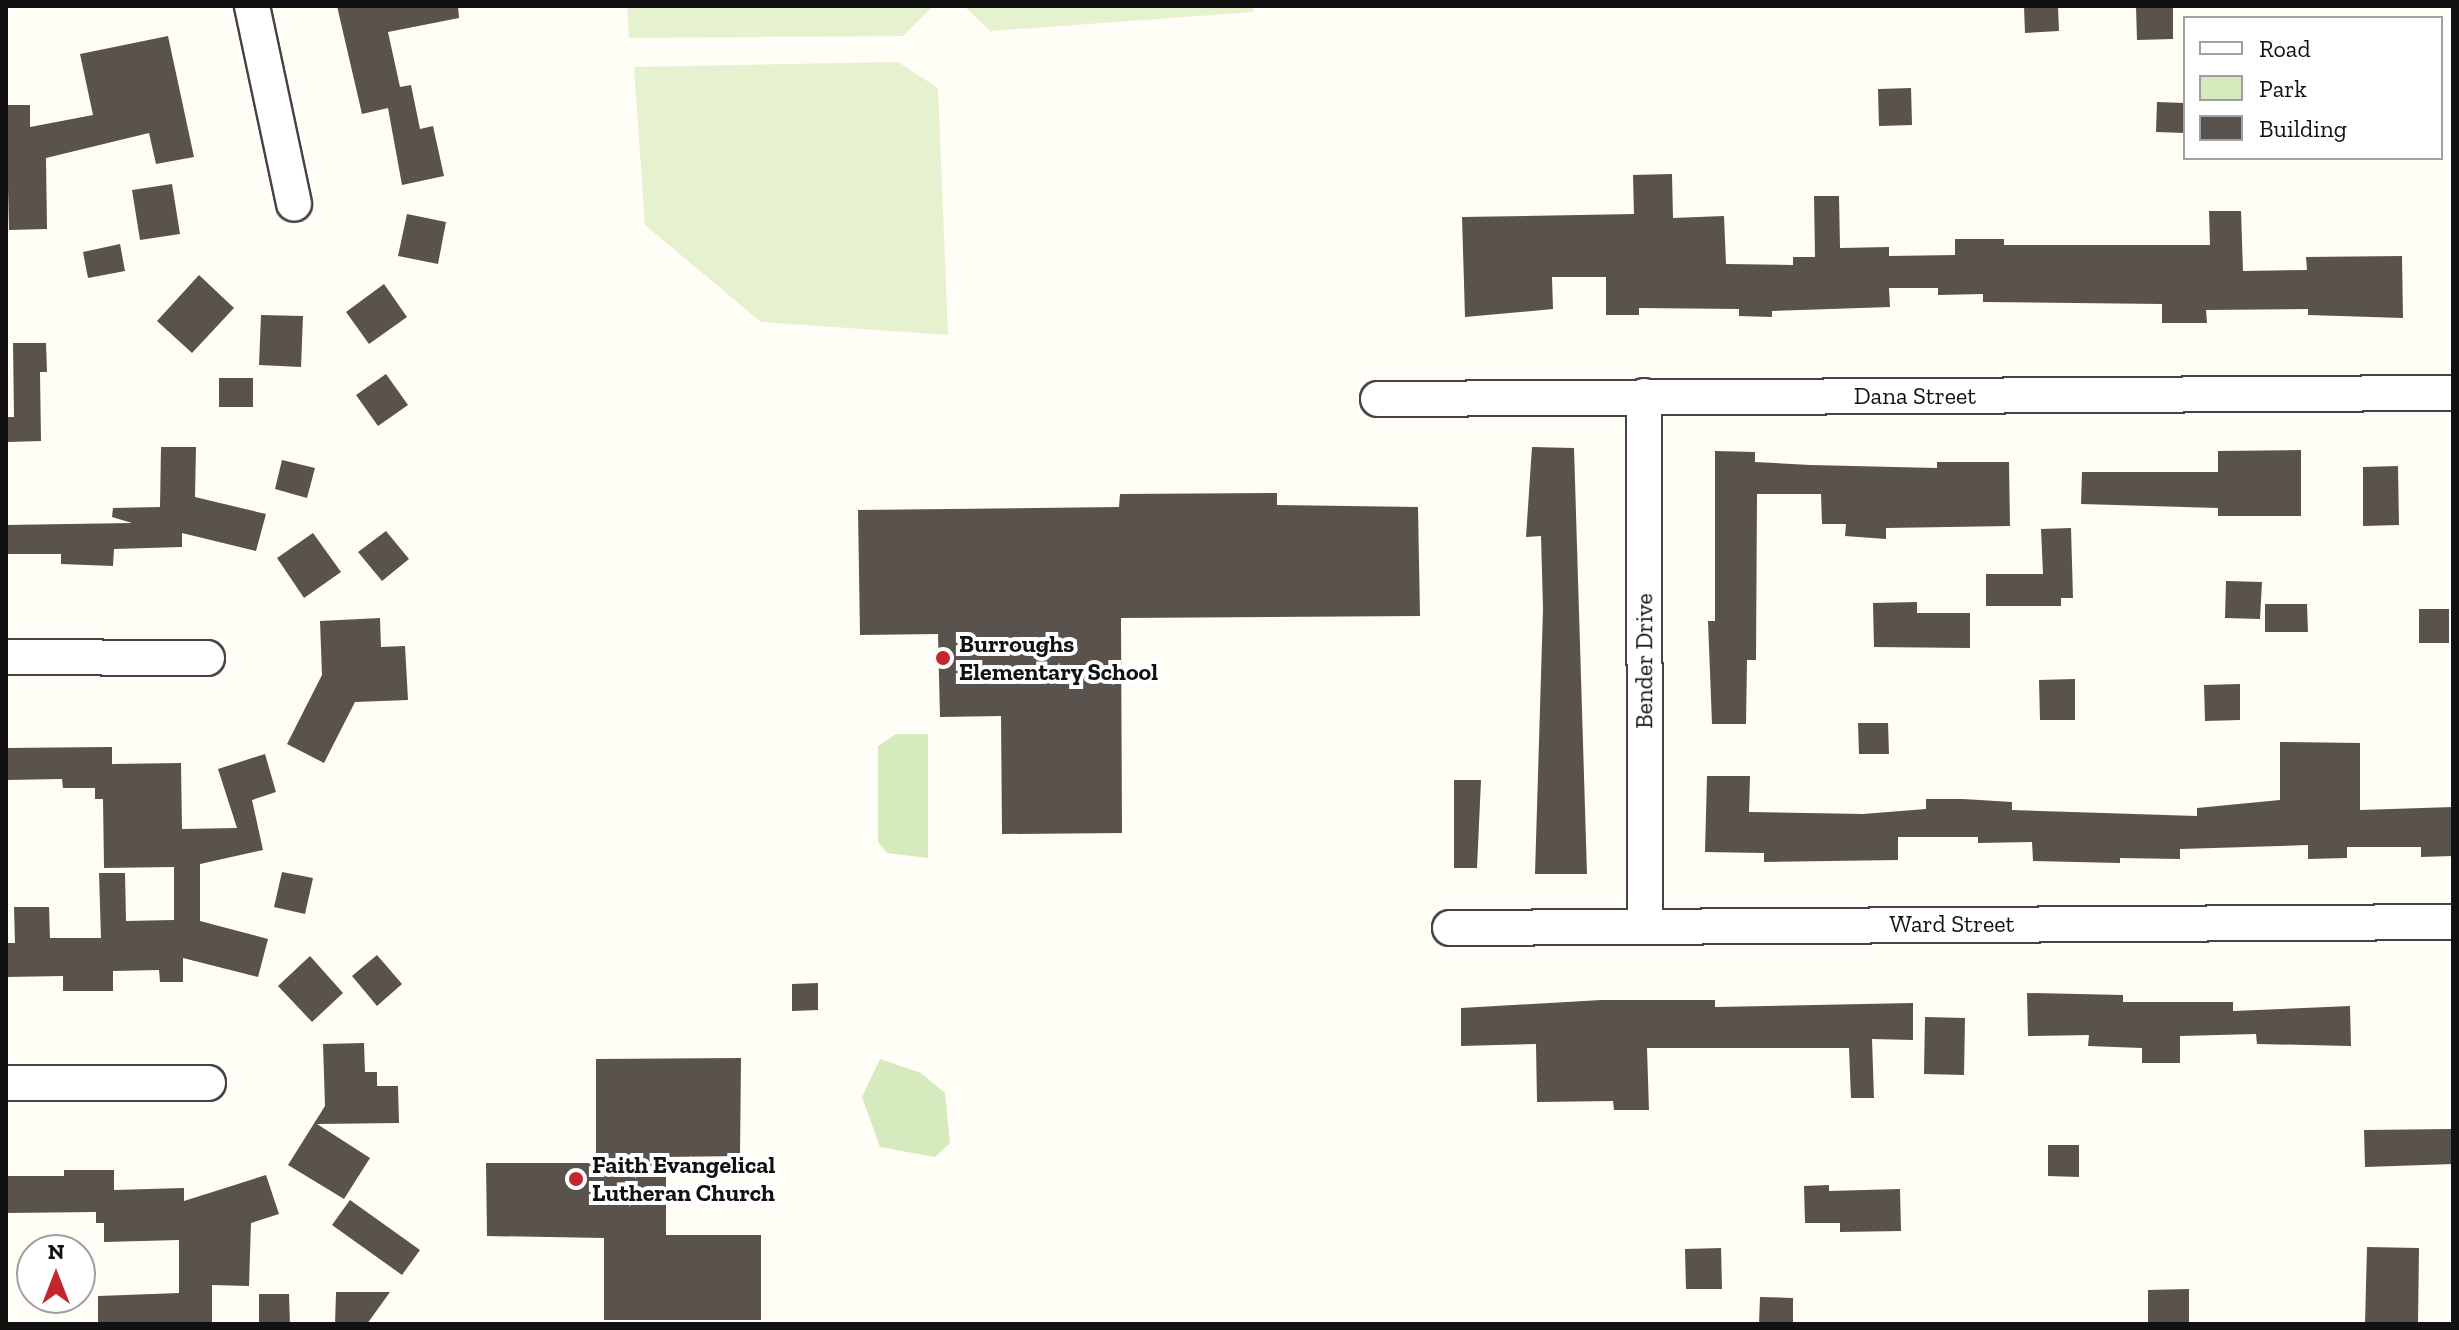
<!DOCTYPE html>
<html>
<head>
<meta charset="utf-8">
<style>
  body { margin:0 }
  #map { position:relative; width:2459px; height:1330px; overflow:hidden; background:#fffdf5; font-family:"Zilla Slab",serif }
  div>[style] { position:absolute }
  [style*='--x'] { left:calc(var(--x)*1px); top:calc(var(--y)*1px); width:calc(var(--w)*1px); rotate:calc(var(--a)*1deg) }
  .green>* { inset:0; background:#d5ebbd }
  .pitch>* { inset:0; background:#e6f2cf }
  .building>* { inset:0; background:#5a524d }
  .roads { filter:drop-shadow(2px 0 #444) drop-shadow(-2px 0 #444) drop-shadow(0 2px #444) drop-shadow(0 -2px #444) }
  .street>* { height:34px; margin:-17px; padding:0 17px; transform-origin:17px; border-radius:17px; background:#fff }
  .dots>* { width:22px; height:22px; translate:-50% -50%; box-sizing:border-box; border:4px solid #fff; border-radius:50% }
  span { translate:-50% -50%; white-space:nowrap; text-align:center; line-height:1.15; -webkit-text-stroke:8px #fff; paint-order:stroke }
  .street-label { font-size:24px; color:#111 }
  .poi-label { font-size:24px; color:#111; font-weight:700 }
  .left { translate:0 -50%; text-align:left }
  .frame { position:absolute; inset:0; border:8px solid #111; pointer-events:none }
  .legend { position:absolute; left:2183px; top:16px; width:260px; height:144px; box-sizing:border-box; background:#fff; border:2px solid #a0a0a0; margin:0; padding:10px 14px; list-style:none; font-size:24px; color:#111 }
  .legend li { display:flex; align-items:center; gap:16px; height:40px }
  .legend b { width:40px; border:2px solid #a0a0a0 }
  .north { position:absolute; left:16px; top:1234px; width:80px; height:80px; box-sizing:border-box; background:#fff; border:2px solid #a0a0a0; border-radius:50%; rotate:0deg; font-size:22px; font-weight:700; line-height:32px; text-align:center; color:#111 }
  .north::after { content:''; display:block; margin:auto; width:28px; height:36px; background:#c4262e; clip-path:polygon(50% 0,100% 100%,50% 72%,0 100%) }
</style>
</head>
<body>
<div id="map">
  <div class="green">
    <div style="clip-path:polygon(896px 734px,928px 734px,928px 858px,887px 853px,878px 842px,878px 746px)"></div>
    <div style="clip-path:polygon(880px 1059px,921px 1073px,945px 1093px,950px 1143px,935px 1157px,880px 1147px,862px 1097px)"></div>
  </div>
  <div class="pitch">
    <div style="clip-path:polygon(627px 6px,933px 6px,903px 36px,629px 38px)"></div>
    <div style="clip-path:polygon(964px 6px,1253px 6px,1254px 12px,990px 31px)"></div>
    <div style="clip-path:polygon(898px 62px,938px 88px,948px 335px,761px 322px,645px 225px,634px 67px)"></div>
  </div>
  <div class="building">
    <div style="clip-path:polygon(337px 6px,458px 6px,459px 18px,388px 32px,400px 87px,411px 85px,420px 129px,433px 126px,444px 176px,402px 185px,388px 108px,362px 114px)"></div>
    <div style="clip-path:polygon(2024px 6px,2058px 6px,2059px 31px,2025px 33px)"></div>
    <div style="clip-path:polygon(2136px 6px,2173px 6px,2173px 39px,2137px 40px)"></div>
    <div style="clip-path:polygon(168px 36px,194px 157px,156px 164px,149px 133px,46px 158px,47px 229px,9px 230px,6px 105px,30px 105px,30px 127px,93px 115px,80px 54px)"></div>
    <div style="clip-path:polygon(1911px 88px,1912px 125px,1879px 126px,1878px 89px)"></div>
    <div style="clip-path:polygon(2157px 102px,2185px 103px,2185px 133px,2156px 132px)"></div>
    <div style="clip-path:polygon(1672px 174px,1673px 218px,1724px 216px,1726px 264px,1793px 265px,1793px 257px,1815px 257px,1814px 196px,1839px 196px,1840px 248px,1889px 247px,1889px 256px,1955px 255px,1955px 239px,2004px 239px,2004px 245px,2210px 245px,2209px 211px,2241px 211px,2243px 271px,2307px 270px,2306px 257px,2402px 256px,2403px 318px,2308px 315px,2308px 309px,2206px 310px,2207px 323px,2162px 323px,2162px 304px,1983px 302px,1983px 294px,1938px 295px,1938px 288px,1889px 288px,1890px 307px,1772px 311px,1772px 317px,1739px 316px,1739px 309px,1639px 308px,1639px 315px,1606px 315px,1606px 277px,1552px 277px,1553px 309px,1465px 317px,1462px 217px,1634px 214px,1633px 175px)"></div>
    <div style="clip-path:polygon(172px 184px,180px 234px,140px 240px,132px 190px)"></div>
    <div style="clip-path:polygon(407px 214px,446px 222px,438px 264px,398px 256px)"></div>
    <div style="clip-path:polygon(120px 244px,125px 271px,88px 278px,83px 252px)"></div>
    <div style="clip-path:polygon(199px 275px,234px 308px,192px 353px,157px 321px)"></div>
    <div style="clip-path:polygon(384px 284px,407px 317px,369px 344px,346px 312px)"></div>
    <div style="clip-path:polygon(261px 315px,303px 316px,301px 367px,259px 365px)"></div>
    <div style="clip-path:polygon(13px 343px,46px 343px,47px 372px,40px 372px,41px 441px,8px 442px,7px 417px,14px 417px)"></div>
    <div style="clip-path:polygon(386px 374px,408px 405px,378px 426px,356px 395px)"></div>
    <div style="clip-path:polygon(219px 378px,253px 378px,253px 407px,219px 407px)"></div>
    <div style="clip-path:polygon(161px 447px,196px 447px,195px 497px,266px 514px,256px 551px,182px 533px,182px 547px,114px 549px,113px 566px,61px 564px,61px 554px,6px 554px,6px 525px,132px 523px,112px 517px,113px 508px,160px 507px)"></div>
    <div style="clip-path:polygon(1532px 447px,1574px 448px,1587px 874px,1535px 874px,1543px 609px,1541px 536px,1526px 537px)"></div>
    <div style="clip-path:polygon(2301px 450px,2301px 516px,2218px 516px,2218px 508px,2081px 504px,2082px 472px,2218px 472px,2218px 451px)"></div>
    <div style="clip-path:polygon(1715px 451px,1755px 452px,1755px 462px,1810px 465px,1937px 468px,1937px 462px,2009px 462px,2010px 526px,1886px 528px,1886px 539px,1845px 536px,1846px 524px,1822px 524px,1821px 494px,1757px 494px,1756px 660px,1747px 660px,1746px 724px,1712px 724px,1708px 621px,1715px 621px)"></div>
    <div style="clip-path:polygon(282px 460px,315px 468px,307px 498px,275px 489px)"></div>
    <div style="clip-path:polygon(2398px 466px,2399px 525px,2363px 526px,2363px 467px)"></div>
    <div style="clip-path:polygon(1277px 493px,1277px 505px,1418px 507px,1420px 616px,1121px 618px,1122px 833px,1002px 834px,1001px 716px,940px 717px,938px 634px,860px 635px,858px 510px,1119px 507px,1120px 494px)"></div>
    <div style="clip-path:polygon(2071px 528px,2073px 598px,2061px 598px,2061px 606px,1986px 606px,1986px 574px,2043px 574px,2041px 529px)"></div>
    <div style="clip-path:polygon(386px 531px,409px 559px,382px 581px,358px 552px)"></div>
    <div style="clip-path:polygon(313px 533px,341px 572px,304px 598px,277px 558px)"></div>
    <div style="clip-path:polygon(2226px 581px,2262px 582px,2260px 619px,2225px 618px)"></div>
    <div style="clip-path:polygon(1917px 602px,1917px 613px,1970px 613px,1970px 648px,1874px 647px,1873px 603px)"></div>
    <div style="clip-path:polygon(2265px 604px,2307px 604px,2308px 632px,2265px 632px)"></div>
    <div style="clip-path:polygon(2419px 609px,2449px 609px,2449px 643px,2419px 643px)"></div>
    <div style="clip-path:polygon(380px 618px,381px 647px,405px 646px,408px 700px,355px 702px,324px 763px,287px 744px,322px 675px,320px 621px)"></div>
    <div style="clip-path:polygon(2075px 679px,2075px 720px,2040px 720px,2039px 680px)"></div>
    <div style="clip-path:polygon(2240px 684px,2240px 720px,2205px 721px,2204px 685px)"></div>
    <div style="clip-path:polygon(1858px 723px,1888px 723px,1889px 754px,1859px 754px)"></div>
    <div style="clip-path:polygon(2280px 742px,2360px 743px,2360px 810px,2453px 807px,2453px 856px,2421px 857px,2421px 847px,2347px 847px,2347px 858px,2308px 859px,2308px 845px,2180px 849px,2180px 859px,2120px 858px,2120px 863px,2033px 861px,2032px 842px,1978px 843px,1978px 837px,1898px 837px,1898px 860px,1764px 862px,1764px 853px,1705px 852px,1707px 776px,1750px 776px,1749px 812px,1863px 814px,1926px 809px,1926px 799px,1963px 799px,2012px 802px,2012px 810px,2197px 816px,2197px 808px,2280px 800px)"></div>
    <div style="clip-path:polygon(112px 747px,112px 764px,181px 763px,182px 829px,237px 828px,218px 769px,265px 754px,276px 792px,252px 800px,263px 850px,200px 864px,200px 921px,268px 939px,258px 977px,183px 958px,183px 982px,160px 982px,159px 970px,113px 971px,113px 991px,63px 991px,63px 976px,6px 977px,6px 943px,15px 943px,14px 907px,49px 907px,50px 938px,101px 938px,99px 873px,125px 873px,126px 921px,174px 920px,174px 867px,104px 868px,103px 799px,95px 799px,95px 788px,63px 788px,62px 779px,6px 780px,6px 748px)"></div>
    <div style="clip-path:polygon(1454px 780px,1481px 780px,1477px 868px,1454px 868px)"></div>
    <div style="clip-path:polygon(282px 872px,313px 878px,305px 914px,274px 907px)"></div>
    <div style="clip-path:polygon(377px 955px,402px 984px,377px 1006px,352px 976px)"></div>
    <div style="clip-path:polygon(310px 956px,343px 993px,312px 1022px,278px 986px)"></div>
    <div style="clip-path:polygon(818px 983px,818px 1010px,792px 1011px,792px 984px)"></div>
    <div style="clip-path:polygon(2027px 993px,2123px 995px,2123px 1002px,2233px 1002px,2233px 1011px,2350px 1006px,2351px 1046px,2257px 1044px,2256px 1034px,2180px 1036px,2180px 1063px,2142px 1063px,2142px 1048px,2088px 1046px,2089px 1035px,2028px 1036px)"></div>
    <div style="clip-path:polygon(1601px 1000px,1715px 1000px,1715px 1007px,1913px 1003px,1913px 1040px,1872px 1039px,1874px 1098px,1851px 1098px,1849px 1048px,1647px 1048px,1649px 1110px,1614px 1110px,1613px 1101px,1537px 1102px,1536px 1044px,1461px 1046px,1461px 1008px)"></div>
    <div style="clip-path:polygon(1925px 1017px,1965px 1018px,1964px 1075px,1924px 1074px)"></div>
    <div style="clip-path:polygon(364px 1043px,365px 1072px,377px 1072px,377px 1086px,398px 1086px,399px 1123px,317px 1124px,370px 1158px,344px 1199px,288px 1165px,325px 1106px,323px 1044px)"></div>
    <div style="clip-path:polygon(741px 1058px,740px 1156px,666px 1157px,666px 1235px,761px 1235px,761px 1320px,604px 1320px,604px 1238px,487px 1236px,486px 1163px,596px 1163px,596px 1059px)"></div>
    <div style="clip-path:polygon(2453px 1129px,2453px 1164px,2365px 1167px,2364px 1130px)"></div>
    <div style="clip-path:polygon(2048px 1145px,2079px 1145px,2079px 1177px,2048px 1176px)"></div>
    <div style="clip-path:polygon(64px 1170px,114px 1170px,114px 1190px,184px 1188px,184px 1201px,266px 1175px,279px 1214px,251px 1223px,249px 1286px,212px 1285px,212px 1324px,98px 1324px,98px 1296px,179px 1293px,179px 1240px,104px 1242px,104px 1223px,96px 1223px,96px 1212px,6px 1213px,6px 1176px,64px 1176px)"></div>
    <div style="clip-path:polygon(1829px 1185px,1829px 1191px,1900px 1189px,1901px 1231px,1840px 1232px,1840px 1223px,1805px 1223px,1804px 1186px)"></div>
    <div style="clip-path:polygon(350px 1200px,420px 1250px,402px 1275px,332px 1225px)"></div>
    <div style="clip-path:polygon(2367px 1247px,2419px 1248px,2418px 1324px,2365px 1324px)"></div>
    <div style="clip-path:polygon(1721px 1248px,1722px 1289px,1686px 1289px,1685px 1249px)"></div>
    <div style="clip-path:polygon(2189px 1289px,2189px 1324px,2148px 1324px,2148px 1290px)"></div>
    <div style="clip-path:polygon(336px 1292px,390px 1292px,367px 1324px,335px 1324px)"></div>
    <div style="clip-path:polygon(259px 1294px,289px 1294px,290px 1324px,259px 1324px)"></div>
    <div style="clip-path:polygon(1760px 1297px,1793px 1298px,1793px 1324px,1759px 1324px)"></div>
  </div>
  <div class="roads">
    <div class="street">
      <div style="--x:252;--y:6;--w:202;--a:78"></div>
      <div style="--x:1644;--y:396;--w:529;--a:89.89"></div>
      <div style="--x:1378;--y:399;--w:1075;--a:-0.32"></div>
      <div style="--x:6;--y:657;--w:201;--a:0.3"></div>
      <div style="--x:1450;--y:928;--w:1003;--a:-0.34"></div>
      <div style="--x:6;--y:1083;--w:202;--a:0"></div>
    </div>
  </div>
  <div class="dots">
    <div style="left:943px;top:658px;background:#c4262e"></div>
    <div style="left:576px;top:1179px;background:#c4262e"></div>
  </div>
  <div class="street-label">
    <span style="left:1915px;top:396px">Dana Street</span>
    <span style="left:1644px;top:661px;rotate:-90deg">Bender Drive</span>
    <span style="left:1952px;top:924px">Ward Street</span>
  </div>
  <div class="poi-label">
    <span class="left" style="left:959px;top:658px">Burroughs<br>Elementary School</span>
    <span class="left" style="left:592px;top:1179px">Faith Evangelical<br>Lutheran Church</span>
  </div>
  <div class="frame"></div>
  <ul class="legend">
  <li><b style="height:10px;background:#fff"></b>Road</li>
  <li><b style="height:22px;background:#d5ebbd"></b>Park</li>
  <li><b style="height:22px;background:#5a524d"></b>Building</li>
  </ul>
  <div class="north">N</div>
</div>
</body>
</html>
